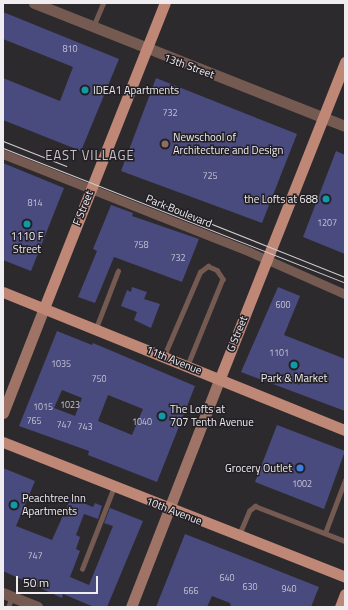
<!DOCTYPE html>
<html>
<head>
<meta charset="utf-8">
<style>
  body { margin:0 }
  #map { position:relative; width:348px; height:610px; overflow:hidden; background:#2d2a2e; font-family:"Titillium Web",sans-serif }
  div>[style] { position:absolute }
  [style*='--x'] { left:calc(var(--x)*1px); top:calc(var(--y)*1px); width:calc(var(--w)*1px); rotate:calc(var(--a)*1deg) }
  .building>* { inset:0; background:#494a7e }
  .service>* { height:4.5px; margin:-2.25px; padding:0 2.25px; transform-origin:2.25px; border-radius:2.25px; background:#755a52 }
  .minor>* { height:9px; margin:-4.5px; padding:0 4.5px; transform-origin:4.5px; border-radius:4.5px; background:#755a52 }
  .tertiary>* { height:11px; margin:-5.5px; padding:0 5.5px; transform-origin:5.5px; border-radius:5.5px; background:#755a52 }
  .secondary>* { height:11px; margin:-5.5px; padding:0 5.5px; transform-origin:5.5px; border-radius:5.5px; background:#9f7466 }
  .primary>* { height:11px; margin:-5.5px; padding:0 5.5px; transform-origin:5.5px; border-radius:5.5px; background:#bf8776 }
  .tram>* { height:1px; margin:-0.5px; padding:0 0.5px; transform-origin:0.5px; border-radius:0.5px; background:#d1cfd2 }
  .dots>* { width:11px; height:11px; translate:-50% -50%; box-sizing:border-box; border:2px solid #232025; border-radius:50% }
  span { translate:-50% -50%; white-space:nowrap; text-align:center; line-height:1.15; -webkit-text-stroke:3px #232025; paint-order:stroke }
  .number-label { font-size:9px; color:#c6c4d4 }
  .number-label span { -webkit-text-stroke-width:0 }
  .street-label { font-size:11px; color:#efedf0 }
  .poi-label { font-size:11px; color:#efedf0 }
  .left { translate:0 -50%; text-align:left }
  .right { translate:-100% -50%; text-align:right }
  .quarter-label { font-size:13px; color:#c7c2c8; letter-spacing:1px }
  .frame { position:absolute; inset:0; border:4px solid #efedf0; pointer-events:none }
  .scale { position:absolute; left:16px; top:576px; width:82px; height:18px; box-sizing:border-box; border:2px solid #efedf0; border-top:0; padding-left:5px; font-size:12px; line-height:14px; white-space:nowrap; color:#efedf0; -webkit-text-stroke:3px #232025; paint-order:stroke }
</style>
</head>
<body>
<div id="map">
  <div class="building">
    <div style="clip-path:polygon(3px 12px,119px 59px,81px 151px,3px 120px,3px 78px,60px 101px,73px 67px,3px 39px)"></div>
    <div style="clip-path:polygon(156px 78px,297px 134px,262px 223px,121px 171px)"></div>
    <div style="clip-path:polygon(336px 151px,345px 155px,345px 254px,303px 237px)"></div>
    <div style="clip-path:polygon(3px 163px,64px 188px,31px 271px,3px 260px)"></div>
    <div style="clip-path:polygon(111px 205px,133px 213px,132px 216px,199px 239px,182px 282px,114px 257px,95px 303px,78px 297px,97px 251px,93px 249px)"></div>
    <div style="clip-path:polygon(132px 287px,147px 292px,144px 299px,160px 304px,151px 328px,134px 320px,137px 312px,121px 306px,127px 290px,131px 292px)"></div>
    <div style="clip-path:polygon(278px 287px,300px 296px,284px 335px,345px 359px,345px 411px,241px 372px)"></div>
    <div style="clip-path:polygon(evenodd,57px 331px,92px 345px,93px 343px,195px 386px,157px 482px,88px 455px,89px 451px,19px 426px,57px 331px,62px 390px,82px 398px,75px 416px,54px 408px,62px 390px,57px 331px,108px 395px,143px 409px,132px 435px,98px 421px,108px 395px)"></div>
    <div style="clip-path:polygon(277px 425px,345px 451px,324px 509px,255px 482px)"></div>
    <div style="clip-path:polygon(3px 468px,35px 481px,16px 526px,52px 540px,71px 498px,93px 507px,95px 503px,102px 506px,98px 519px,84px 514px,76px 535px,80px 537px,76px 549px,80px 551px,70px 577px,89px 585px,113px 526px,104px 523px,110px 508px,143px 521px,107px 607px,94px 607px,63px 594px,62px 598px,3px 571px)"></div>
    <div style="clip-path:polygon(185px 534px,319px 587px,311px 607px,231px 607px,230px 603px,212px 596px,207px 607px,156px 607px)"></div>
  </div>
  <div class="service">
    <div style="--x:93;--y:27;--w:26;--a:-67"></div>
    <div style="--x:96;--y:328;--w:61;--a:-68.9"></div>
    <div style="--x:164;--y:356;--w:91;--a:-66.8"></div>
    <div style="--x:200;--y:272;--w:10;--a:-37"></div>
    <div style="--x:208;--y:266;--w:10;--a:24"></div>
    <div style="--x:217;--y:270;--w:11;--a:56"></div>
    <div style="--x:223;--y:279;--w:93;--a:112.1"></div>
    <div style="--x:325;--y:533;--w:57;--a:-69.3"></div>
    <div style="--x:239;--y:535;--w:26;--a:-67"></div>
    <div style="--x:249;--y:511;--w:8;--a:-40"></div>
    <div style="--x:255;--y:506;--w:97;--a:21.3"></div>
    <div style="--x:82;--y:569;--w:88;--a:-68.7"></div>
    <div style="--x:8;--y:607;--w:11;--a:-68"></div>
  </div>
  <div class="minor">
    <div style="--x:3;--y:154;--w:266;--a:21.6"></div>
    <div style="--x:250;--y:252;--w:104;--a:23.9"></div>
  </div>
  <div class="tertiary">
    <div style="--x:34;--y:3;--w:334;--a:21.6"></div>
    <div style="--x:3;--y:593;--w:37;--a:22"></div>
  </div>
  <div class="secondary">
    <div style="--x:3;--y:413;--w:113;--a:-68.7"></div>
    <div style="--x:131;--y:607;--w:246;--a:-68.8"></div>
  </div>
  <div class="primary">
    <div style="--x:3;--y:292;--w:369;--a:22"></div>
    <div style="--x:44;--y:308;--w:328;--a:-68.4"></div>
    <div style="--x:220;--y:378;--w:340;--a:-68.4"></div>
    <div style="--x:3;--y:442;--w:368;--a:21.5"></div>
    <div style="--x:340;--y:607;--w:14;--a:-69"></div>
  </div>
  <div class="tram">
    <div style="--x:3;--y:141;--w:68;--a:21.6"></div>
    <div style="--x:3;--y:148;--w:368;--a:21.5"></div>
    <div style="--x:159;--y:203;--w:200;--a:21.7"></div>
  </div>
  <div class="dots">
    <div style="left:85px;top:90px;background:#0f9aa8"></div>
    <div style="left:165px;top:144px;background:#8d6e63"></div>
    <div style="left:326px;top:199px;background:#0f9aa8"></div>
    <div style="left:27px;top:224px;background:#0f9aa8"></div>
    <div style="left:294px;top:365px;background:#0f9aa8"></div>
    <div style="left:162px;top:416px;background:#0f9aa8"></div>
    <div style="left:300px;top:468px;background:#3f7fe0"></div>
    <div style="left:14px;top:505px;background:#0f9aa8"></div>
  </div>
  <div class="number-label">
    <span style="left:70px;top:49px">810</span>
    <span style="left:170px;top:113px">732</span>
    <span style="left:210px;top:176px">725</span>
    <span style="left:35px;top:203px">814</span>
    <span style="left:327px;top:223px">1207</span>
    <span style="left:141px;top:245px">758</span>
    <span style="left:178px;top:258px">732</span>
    <span style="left:283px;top:305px">600</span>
    <span style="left:279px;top:353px">1101</span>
    <span style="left:61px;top:364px">1035</span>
    <span style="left:99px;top:379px">750</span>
    <span style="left:70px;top:405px">1023</span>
    <span style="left:43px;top:407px">1015</span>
    <span style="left:34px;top:421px">765</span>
    <span style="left:142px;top:422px">1040</span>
    <span style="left:64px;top:425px">747</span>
    <span style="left:85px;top:427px">743</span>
    <span style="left:302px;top:484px">1002</span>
    <span style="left:35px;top:556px">747</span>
    <span style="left:227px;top:578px">640</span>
    <span style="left:250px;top:587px">630</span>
    <span style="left:289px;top:589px">940</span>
    <span style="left:191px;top:591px">666</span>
  </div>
  <div class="street-label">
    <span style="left:189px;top:66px;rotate:20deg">13th Street</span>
    <span style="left:83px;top:208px;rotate:-68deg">F Street</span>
    <span style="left:179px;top:211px;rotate:22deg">Park Boulevard</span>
    <span style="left:237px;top:334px;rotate:-68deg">G Street</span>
    <span style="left:174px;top:360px;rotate:22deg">11th Avenue</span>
    <span style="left:174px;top:511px;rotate:21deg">10th Avenue</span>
  </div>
  <div class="poi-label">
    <span class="left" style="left:93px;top:90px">IDEA1 Apartments</span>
    <span class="left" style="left:173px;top:144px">Newschool of<br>Architecture and Design</span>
    <span class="right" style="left:318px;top:199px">the Lofts at 688</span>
    <span style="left:27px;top:243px">1110 F<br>Street</span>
    <span style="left:294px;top:378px">Park &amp; Market</span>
    <span class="left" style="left:170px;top:416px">The Lofts at<br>707 Tenth Avenue</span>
    <span class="right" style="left:292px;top:468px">Grocery Outlet</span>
    <span class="left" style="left:22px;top:505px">Peachtree Inn<br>Apartments</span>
  </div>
  <div class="quarter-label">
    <span style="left:90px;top:155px">EAST VILLAGE</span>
  </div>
  <div class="frame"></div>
  <div class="scale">50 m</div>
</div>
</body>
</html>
